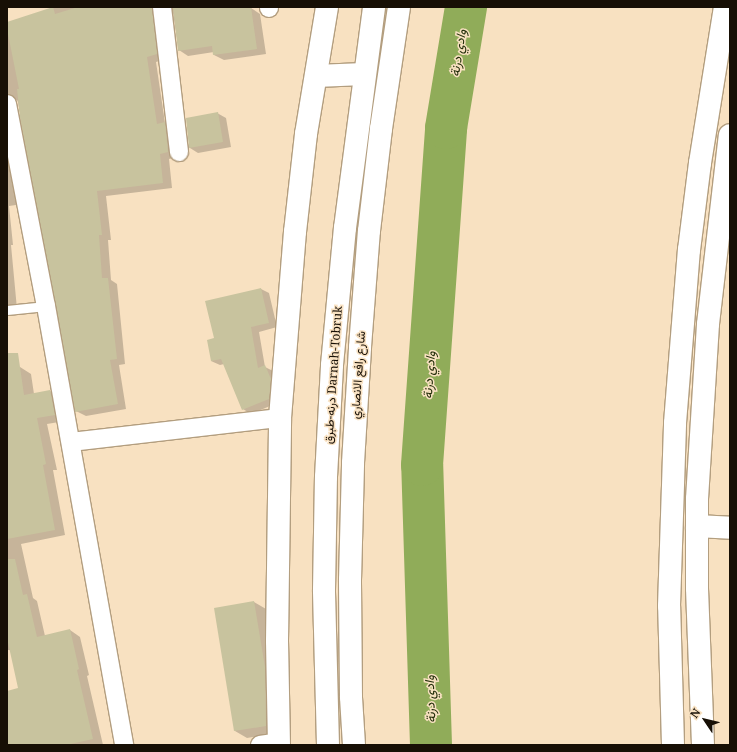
<!DOCTYPE html>
<html>
<head>
<meta charset="utf-8">
<style>
  body { margin:0 }
  #map { position:relative; width:737px; height:752px; overflow:hidden; background:#f8e1c1; font-family:"Noto Serif",Vazirmatn,serif }
  div>[style] { position:absolute }
  [style*='--x'] { left:calc(var(--x)*1px); top:calc(var(--y)*1px); width:calc(var(--w)*1px); rotate:calc(var(--a)*1deg) }
  .shadow>* { inset:0; background:#0003 }
  .river>* { height:42px; margin:-21px; padding:0 21px; transform-origin:21px; border-radius:21px; background:#90ac59 }
  .building>* { inset:0; background:#c8c39e }
  .roads { filter:drop-shadow(1px 0 #b39e7f) drop-shadow(-1px 0 #b39e7f) drop-shadow(0 1px #b39e7f) drop-shadow(0 -1px #b39e7f) }
  .lane>* { height:9px; margin:-4.5px; padding:0 4.5px; transform-origin:4.5px; border-radius:4.5px; background:#fff }
  .street>* { height:18px; margin:-9px; padding:0 9px; transform-origin:9px; border-radius:9px; background:#fff }
  .secondary>* { height:22px; margin:-11px; padding:0 11px; transform-origin:11px; border-radius:11px; background:#fff }
  span { translate:-50% -50%; white-space:nowrap; text-align:center; line-height:1.15; -webkit-text-stroke:3px #f8e1c1; paint-order:stroke }
  .street-label { font-size:12px; color:#170f05 }
  .water-label { font-size:13px; color:#232e0a; font-style:italic }
  .frame { position:absolute; inset:0; border:8px solid #170f05; pointer-events:none }
  .north { position:absolute; left:685px; top:700px; width:40px; height:40px; -webkit-text-stroke:3px #f8e1c1; paint-order:stroke; rotate:305deg; font-size:11px; font-weight:700; line-height:16px; text-align:center; color:#170f05 }
  .north::after { content:''; display:block; margin:auto; width:14px; height:18px; background:#170f05; clip-path:polygon(50% 0,100% 100%,50% 72%,0 100%) }
</style>
</head>
<body>
<div id="map">
  <div class="shadow">
    <div style="clip-path:polygon(53px 7px,163px 7px,166px 59px,156px 62px,165px 123px,174px 128px,177px 157px,169px 159px,172px 188px,106px 196px,111px 240px,108px 240px,111px 280px,117px 284px,125px 364px,119px 365px,126px 409px,86px 416px,76px 411px,18px 102px,17px 100px,10px 101px,7px 105px,7px 23px,53px 8px)"></div>
    <div style="clip-path:polygon(172px 7px,251px 8px,260px 14px,266px 54px,224px 60px,214px 55px,214px 52px,188px 56px,179px 50px)"></div>
    <div style="clip-path:polygon(217px 113px,226px 118px,231px 147px,198px 153px,190px 148px,187px 119px)"></div>
    <div style="clip-path:polygon(7px 119px,23px 204px,9px 206px,13px 245px,11px 245px,17px 309px,7px 314px)"></div>
    <div style="clip-path:polygon(261px 289px,269px 293px,277px 327px,259px 332px,265px 367px,273px 371px,277px 403px,251px 414px,243px 409px,224px 364px,220px 365px,211px 361px,215px 339px)"></div>
    <div style="clip-path:polygon(20px 367px,31px 374px,34px 394px,50px 391px,61px 397px,65px 421px,47px 424px,57px 470px,53px 470px,65px 535px,21px 544px,33px 598px,37px 601px,45px 636px,70px 630px,80px 637px,89px 675px,87px 676px,103px 745px,7px 745px,7px 692px,20px 689px,11px 650px,7px 650px,7px 369px)"></div>
    <div style="clip-path:polygon(254px 602px,266px 609px,277px 674px,278px 733px,247px 738px,235px 731px)"></div>
  </div>
  <div class="river">
    <div style="--x:431;--y:745;--w:280;--a:-91.8"></div>
    <div style="--x:422;--y:465;--w:338;--a:-85.9"></div>
    <div style="--x:446;--y:128;--w:123;--a:-80.6"></div>
  </div>
  <div class="building">
    <div style="clip-path:polygon(53px 7px,55px 14px,78px 7px,152px 7px,157px 54px,147px 57px,157px 124px,165px 122px,168px 152px,160px 154px,163px 183px,97px 191px,102px 235px,99px 235px,102px 278px,108px 278px,117px 359px,110px 360px,118px 404px,75px 412px,20px 118px,17px 89px,19px 89px,7px 29px,7px 22px)"></div>
    <div style="clip-path:polygon(173px 7px,251px 7px,257px 49px,213px 55px,212px 46px,178px 51px)"></div>
    <div style="clip-path:polygon(218px 112px,223px 142px,189px 148px,186px 118px)"></div>
    <div style="clip-path:polygon(261px 288px,269px 323px,251px 327px,258px 368px,265px 365px,271px 379px,269px 399px,242px 410px,221px 359px,211px 361px,207px 340px,214px 338px,205px 301px)"></div>
    <div style="clip-path:polygon(7px 353px,18px 353px,24px 395px,50px 390px,55px 415px,37px 418px,46px 464px,43px 465px,55px 530px,7px 539px)"></div>
    <div style="clip-path:polygon(7px 559px,15px 559px,23px 595px,27px 594px,37px 637px,70px 629px,79px 669px,77px 670px,93px 739px,66px 745px,7px 745px,7px 691px,18px 688px,7px 638px)"></div>
    <div style="clip-path:polygon(254px 601px,265px 667px,266px 726px,234px 731px,214px 608px)"></div>
  </div>
  <div class="roads">
    <div class="lane">
      <div style="--x:7;--y:310;--w:39;--a:-6"></div>
    </div>
    <div class="street">
      <div style="--x:162;--y:7;--w:146;--a:83.3"></div>
      <div style="--x:269;--y:7;--w:1;--a:90"></div>
      <div style="--x:7;--y:104;--w:206;--a:79.1"></div>
      <div style="--x:46;--y:306;--w:446;--a:79.9"></div>
      <div style="--x:71;--y:442;--w:210;--a:-6.6"></div>
      <div style="--x:260;--y:745;--w:19;--a:-9"></div>
    </div>
    <div class="secondary">
      <div style="--x:316;--y:76;--w:48;--a:-2.4"></div>
      <div style="--x:697;--y:526;--w:33;--a:3"></div>
      <div style="--x:279;--y:745;--w:104;--a:-91.1"></div>
      <div style="--x:277;--y:641;--w:223;--a:-89.2"></div>
      <div style="--x:280;--y:418;--w:187;--a:-85.4"></div>
      <div style="--x:295;--y:232;--w:99;--a:-83.6"></div>
      <div style="--x:306;--y:134;--w:129;--a:-80.6"></div>
      <div style="--x:328;--y:745;--w:155;--a:-91.5"></div>
      <div style="--x:324;--y:590;--w:113;--a:-89"></div>
      <div style="--x:326;--y:477;--w:112;--a:-86.9"></div>
      <div style="--x:332;--y:365;--w:138;--a:-84.6"></div>
      <div style="--x:345;--y:228;--w:223;--a:-82.5"></div>
      <div style="--x:354;--y:745;--w:48;--a:-93.6"></div>
      <div style="--x:351;--y:697;--w:117;--a:-90.5"></div>
      <div style="--x:350;--y:580;--w:117;--a:-88.5"></div>
      <div style="--x:353;--y:463;--w:116;--a:-86.5"></div>
      <div style="--x:360;--y:347;--w:116;--a:-85.6"></div>
      <div style="--x:369;--y:231;--w:103;--a:-83.3"></div>
      <div style="--x:381;--y:129;--w:123;--a:-81.6"></div>
      <div style="--x:673;--y:745;--w:139;--a:-91.6"></div>
      <div style="--x:669;--y:606;--w:183;--a:-88.1"></div>
      <div style="--x:675;--y:423;--w:174;--a:-85.4"></div>
      <div style="--x:689;--y:250;--w:88;--a:-82.8"></div>
      <div style="--x:700;--y:163;--w:158;--a:-80.9"></div>
      <div style="--x:703;--y:745;--w:157;--a:-92.2"></div>
      <div style="--x:697;--y:588;--w:89;--a:-90"></div>
      <div style="--x:697;--y:499;--w:175;--a:-86.4"></div>
      <div style="--x:708;--y:324;--w:190;--a:-83.4"></div>
    </div>
  </div>
  <div class="street-label">
    <span style="left:333px;top:375px;rotate:-86deg">درنه-طبرق Darnah-Tobruk</span>
    <span style="left:358px;top:375px;rotate:-86deg">شارع رافع الانصاري</span>
  </div>
  <div class="water-label">
    <span style="left:458px;top:53px;rotate:-81deg">وادي درنة</span>
    <span style="left:429px;top:375px;rotate:-86deg">وادي درنة</span>
    <span style="left:430px;top:699px;rotate:-92deg">وادي درنة</span>
  </div>
  <div class="frame"></div>
  <div class="north">N</div>
</div>
</body>
</html>
